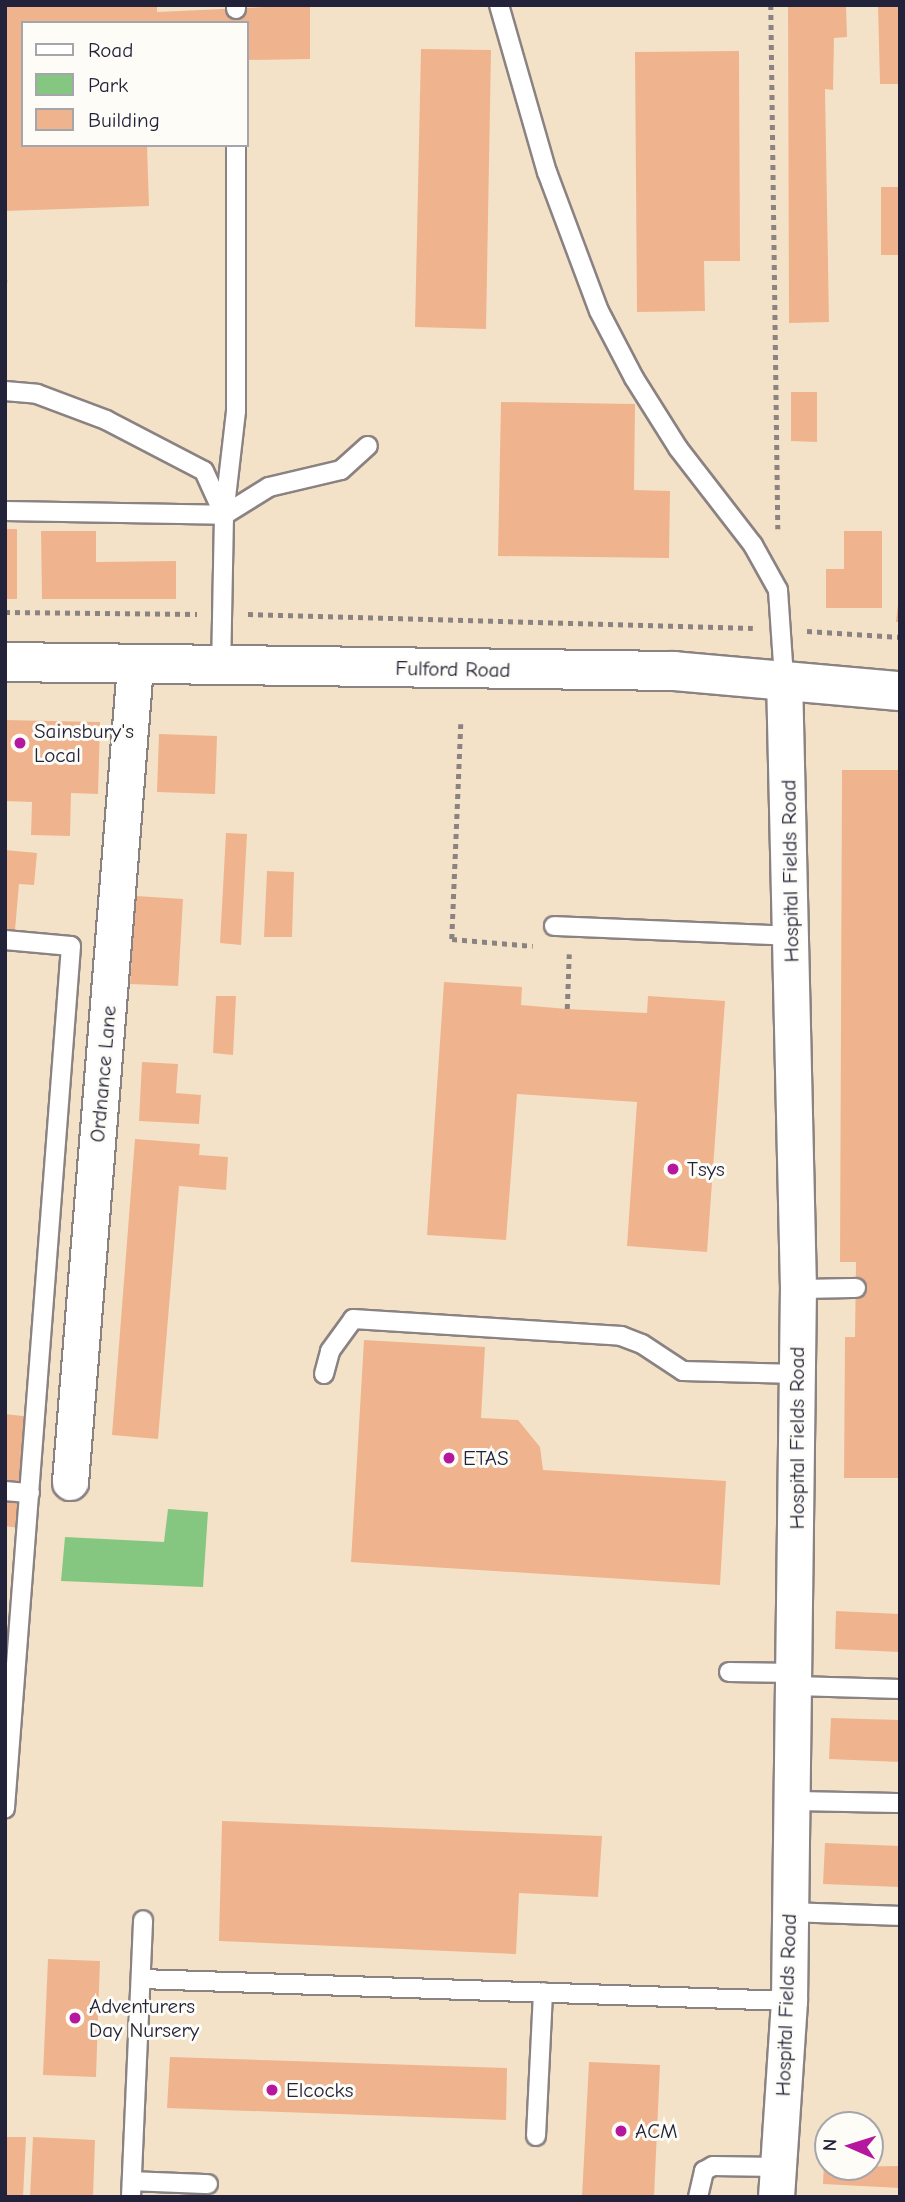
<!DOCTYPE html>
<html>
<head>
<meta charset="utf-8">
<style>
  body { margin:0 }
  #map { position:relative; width:905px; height:2202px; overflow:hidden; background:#f4e2c8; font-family:"Comic Neue",sans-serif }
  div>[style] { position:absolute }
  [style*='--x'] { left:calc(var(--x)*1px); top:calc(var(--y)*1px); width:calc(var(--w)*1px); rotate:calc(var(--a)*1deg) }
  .green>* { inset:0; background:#85c780 }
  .building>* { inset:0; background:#efb48e }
  .path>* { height:4.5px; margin-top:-2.25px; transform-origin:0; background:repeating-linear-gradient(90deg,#8b8282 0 5px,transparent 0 10px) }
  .roads { filter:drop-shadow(2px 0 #8b8282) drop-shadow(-2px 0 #8b8282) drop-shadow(0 2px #8b8282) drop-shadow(0 -2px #8b8282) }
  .service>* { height:18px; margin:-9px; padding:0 9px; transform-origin:9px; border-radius:9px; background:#fff }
  .minor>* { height:35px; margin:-17.5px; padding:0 17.5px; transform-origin:17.5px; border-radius:17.5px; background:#fff }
  .primary>* { height:38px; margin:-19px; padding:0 19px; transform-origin:19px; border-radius:19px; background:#fff }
  .dots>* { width:19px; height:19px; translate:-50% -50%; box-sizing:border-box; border:4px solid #fdfcf7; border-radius:50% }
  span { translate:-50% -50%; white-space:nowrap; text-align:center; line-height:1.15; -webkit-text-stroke:6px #fdfcf7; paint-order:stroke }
  .street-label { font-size:21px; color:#22223b }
  .poi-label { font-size:21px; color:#22223b }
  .left { translate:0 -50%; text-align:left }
  .frame { position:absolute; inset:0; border:7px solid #22223b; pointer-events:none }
  .legend { position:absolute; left:21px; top:21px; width:228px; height:126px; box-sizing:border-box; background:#fdfcf7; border:2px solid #a5a5ac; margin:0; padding:9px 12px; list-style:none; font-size:21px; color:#22223b }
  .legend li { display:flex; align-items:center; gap:14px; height:35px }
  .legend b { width:35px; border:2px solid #a5a5ac }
  .north { position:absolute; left:814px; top:2111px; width:70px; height:70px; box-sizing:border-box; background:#fdfcf7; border:2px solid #a5a5ac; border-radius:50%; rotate:273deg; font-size:19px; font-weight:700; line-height:28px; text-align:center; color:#22223b }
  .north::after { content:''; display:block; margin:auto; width:24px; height:32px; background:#b5179e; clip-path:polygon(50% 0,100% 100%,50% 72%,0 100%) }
</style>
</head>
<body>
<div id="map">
  <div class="green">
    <div style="clip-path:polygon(168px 1509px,208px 1512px,203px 1587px,61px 1581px,65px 1537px,164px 1542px)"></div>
  </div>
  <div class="building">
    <div style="clip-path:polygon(5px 5px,157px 5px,157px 12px,310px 5px,310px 59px,247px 60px,247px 23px,23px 23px,23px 145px,147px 145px,149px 206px,5px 211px)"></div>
    <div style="clip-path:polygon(788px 5px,846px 5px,847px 37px,834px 38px,833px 90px,825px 89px,829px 322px,789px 323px)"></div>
    <div style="clip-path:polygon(878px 5px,900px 5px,900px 84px,880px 84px)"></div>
    <div style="clip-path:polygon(421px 49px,491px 50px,486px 329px,415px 327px)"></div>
    <div style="clip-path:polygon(739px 51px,740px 261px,704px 261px,705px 311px,637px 312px,635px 52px)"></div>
    <div style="clip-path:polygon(881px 187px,900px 187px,900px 255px,881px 255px)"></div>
    <div style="clip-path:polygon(791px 392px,817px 392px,817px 442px,791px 441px)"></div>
    <div style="clip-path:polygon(501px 402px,635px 404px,634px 490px,670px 491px,669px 558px,498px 556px)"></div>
    <div style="clip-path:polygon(5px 529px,17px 529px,17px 599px,5px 599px)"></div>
    <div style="clip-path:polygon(41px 531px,96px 531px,96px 562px,176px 561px,176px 599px,42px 599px)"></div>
    <div style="clip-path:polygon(844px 531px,882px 531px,882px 608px,826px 608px,826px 569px,844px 569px)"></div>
    <div style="clip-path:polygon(898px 604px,900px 605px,900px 622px,896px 622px)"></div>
    <div style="clip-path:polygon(5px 720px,100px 722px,98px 794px,71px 793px,70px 836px,31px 835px,32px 802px,5px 801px)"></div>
    <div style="clip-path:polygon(159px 734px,217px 736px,215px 794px,157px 792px)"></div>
    <div style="clip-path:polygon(842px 770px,900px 770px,900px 1478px,844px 1478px,845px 1337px,855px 1337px,856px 1262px,840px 1262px)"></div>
    <div style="clip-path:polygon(226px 833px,247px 834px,241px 945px,220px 943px)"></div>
    <div style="clip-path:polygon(5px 850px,37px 853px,34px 885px,19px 884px,15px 930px,5px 929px)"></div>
    <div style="clip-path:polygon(267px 871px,294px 872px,292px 937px,264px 937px)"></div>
    <div style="clip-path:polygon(136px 896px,183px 899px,178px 986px,130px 984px)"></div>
    <div style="clip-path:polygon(444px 982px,522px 987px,521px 1005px,567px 1009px,647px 1013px,648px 996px,725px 1001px,707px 1252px,627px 1246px,637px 1102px,517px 1094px,506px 1240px,427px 1235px)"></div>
    <div style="clip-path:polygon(216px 996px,236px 996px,233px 1055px,213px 1053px)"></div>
    <div style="clip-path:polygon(142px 1062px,178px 1064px,176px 1093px,201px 1095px,199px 1124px,139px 1121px)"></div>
    <div style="clip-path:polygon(135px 1139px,200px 1144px,199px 1155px,228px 1157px,226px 1190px,179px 1186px,158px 1439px,112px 1435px)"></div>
    <div style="clip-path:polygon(364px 1340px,485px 1347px,481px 1418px,518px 1420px,540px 1447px,543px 1470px,726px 1481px,720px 1585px,351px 1562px)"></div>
    <div style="clip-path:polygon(5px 1414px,31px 1417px,24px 1486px,5px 1484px)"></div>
    <div style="clip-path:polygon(5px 1500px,21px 1502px,18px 1528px,5px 1526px)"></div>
    <div style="clip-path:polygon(836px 1611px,900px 1614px,900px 1652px,835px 1649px)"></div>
    <div style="clip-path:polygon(831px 1718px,900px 1720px,900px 1762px,829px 1759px)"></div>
    <div style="clip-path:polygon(222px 1821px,602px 1836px,598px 1897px,519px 1893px,516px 1954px,219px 1941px)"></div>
    <div style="clip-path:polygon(825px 1843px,900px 1846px,900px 1887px,823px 1884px)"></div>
    <div style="clip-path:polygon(48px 1959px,100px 1961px,96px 2077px,43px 2075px)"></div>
    <div style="clip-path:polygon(170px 2057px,507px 2068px,506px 2120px,167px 2108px)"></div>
    <div style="clip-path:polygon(589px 2062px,660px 2065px,654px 2197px,582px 2197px)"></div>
    <div style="clip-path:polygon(5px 2137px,26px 2137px,23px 2197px,5px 2197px)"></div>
    <div style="clip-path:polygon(33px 2137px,95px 2140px,93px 2197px,30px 2197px)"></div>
    <div style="clip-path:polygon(824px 2163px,828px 2167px,900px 2166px,900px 2188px,823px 2184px)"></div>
  </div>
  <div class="path">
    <div style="--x:771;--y:5;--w:524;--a:89.23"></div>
    <div style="--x:5;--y:280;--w:2;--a:90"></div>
    <div style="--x:5;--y:612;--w:192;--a:0.6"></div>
    <div style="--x:248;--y:614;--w:505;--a:1.59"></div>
    <div style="--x:807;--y:631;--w:93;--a:3.7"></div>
    <div style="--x:461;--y:724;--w:215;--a:92.4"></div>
    <div style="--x:452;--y:939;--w:81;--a:4.9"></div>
    <div style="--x:567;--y:1009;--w:55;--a:-87.9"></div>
  </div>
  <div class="roads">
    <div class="service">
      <div style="--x:236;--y:5;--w:4;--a:90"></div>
      <div style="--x:499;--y:5;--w:174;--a:74"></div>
      <div style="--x:547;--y:172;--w:148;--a:69.5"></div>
      <div style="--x:599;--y:311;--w:76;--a:62.4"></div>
      <div style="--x:634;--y:378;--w:83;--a:57.8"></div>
      <div style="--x:678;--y:448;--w:123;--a:52.3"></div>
      <div style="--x:753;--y:545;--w:51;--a:60.9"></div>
      <div style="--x:778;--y:590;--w:89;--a:86.1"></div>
      <div style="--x:5;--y:391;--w:32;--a:5"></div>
      <div style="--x:37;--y:394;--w:74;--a:20.6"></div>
      <div style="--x:106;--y:420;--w:110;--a:27.5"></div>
      <div style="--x:204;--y:471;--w:48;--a:65.6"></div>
      <div style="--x:224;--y:515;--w:151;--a:91.1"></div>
      <div style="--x:5;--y:511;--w:219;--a:1"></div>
      <div style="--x:224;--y:515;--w:53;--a:-31.9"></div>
      <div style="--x:269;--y:487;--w:74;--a:-13.3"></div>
      <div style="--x:341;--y:470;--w:36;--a:-42"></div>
      <div style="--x:224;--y:515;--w:105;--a:-83.4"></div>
      <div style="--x:236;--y:411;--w:266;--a:-90"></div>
      <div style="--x:554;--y:926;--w:238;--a:2.4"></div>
      <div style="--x:5;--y:940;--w:66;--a:5.2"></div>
      <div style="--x:71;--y:946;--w:865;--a:94.38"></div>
      <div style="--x:798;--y:1289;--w:58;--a:-1"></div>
      <div style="--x:324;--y:1374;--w:24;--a:-75"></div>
      <div style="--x:330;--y:1351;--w:39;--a:-54"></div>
      <div style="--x:353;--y:1319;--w:269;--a:3.6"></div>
      <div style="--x:621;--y:1336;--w:22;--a:21"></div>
      <div style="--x:642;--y:1344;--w:49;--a:33.4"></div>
      <div style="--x:683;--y:1371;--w:114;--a:1.5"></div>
      <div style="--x:5;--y:1491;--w:25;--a:5"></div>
      <div style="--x:729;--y:1672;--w:66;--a:0.9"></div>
      <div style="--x:795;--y:1686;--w:105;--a:1.6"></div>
      <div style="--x:793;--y:1801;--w:107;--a:1.1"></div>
      <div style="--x:790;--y:1912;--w:110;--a:2.1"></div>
      <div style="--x:141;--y:1979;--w:648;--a:1.94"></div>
      <div style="--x:536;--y:2136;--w:144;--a:-87.2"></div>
      <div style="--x:132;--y:2181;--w:76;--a:2.3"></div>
      <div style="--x:131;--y:2197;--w:277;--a:-87.5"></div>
      <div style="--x:698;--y:2197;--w:27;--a:-77"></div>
      <div style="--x:704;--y:2171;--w:10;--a:-29"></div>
      <div style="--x:713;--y:2166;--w:65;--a:0.9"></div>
    </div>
    <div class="minor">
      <div style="--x:70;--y:1482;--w:819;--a:-85.45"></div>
      <div style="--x:776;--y:2197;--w:196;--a:-86.2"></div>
      <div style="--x:789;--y:2001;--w:712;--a:-89.28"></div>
      <div style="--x:798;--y:1289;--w:610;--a:-91.31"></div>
    </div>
    <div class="primary">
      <div style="--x:5;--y:662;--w:669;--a:0.77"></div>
      <div style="--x:674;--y:671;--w:227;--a:5.1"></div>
    </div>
  </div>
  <div class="dots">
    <div style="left:20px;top:743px;background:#b5179e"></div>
    <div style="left:673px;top:1169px;background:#b5179e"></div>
    <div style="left:449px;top:1458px;background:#b5179e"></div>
    <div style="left:75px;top:2018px;background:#b5179e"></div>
    <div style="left:272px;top:2090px;background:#b5179e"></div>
    <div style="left:621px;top:2131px;background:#b5179e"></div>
  </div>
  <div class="street-label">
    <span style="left:453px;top:669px;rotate:1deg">Fulford Road</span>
    <span style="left:790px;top:871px;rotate:-91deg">Hospital Fields Road</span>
    <span style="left:103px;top:1074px;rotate:-85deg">Ordnance Lane</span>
    <span style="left:797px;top:1438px;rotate:-90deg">Hospital Fields Road</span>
    <span style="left:786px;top:2005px;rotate:-88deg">Hospital Fields Road</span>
  </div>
  <div class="poi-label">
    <span class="left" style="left:34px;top:743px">Sainsbury's<br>Local</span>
    <span class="left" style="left:687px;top:1169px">Tsys</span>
    <span class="left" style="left:463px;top:1458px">ETAS</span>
    <span class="left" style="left:89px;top:2018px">Adventurers<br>Day Nursery</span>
    <span class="left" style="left:286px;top:2090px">Elcocks</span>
    <span class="left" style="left:635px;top:2131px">ACM</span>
  </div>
  <div class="frame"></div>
  <ul class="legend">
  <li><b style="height:9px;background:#fff"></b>Road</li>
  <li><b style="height:19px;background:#85c780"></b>Park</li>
  <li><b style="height:19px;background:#efb48e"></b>Building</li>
  </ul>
  <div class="north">N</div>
</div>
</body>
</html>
